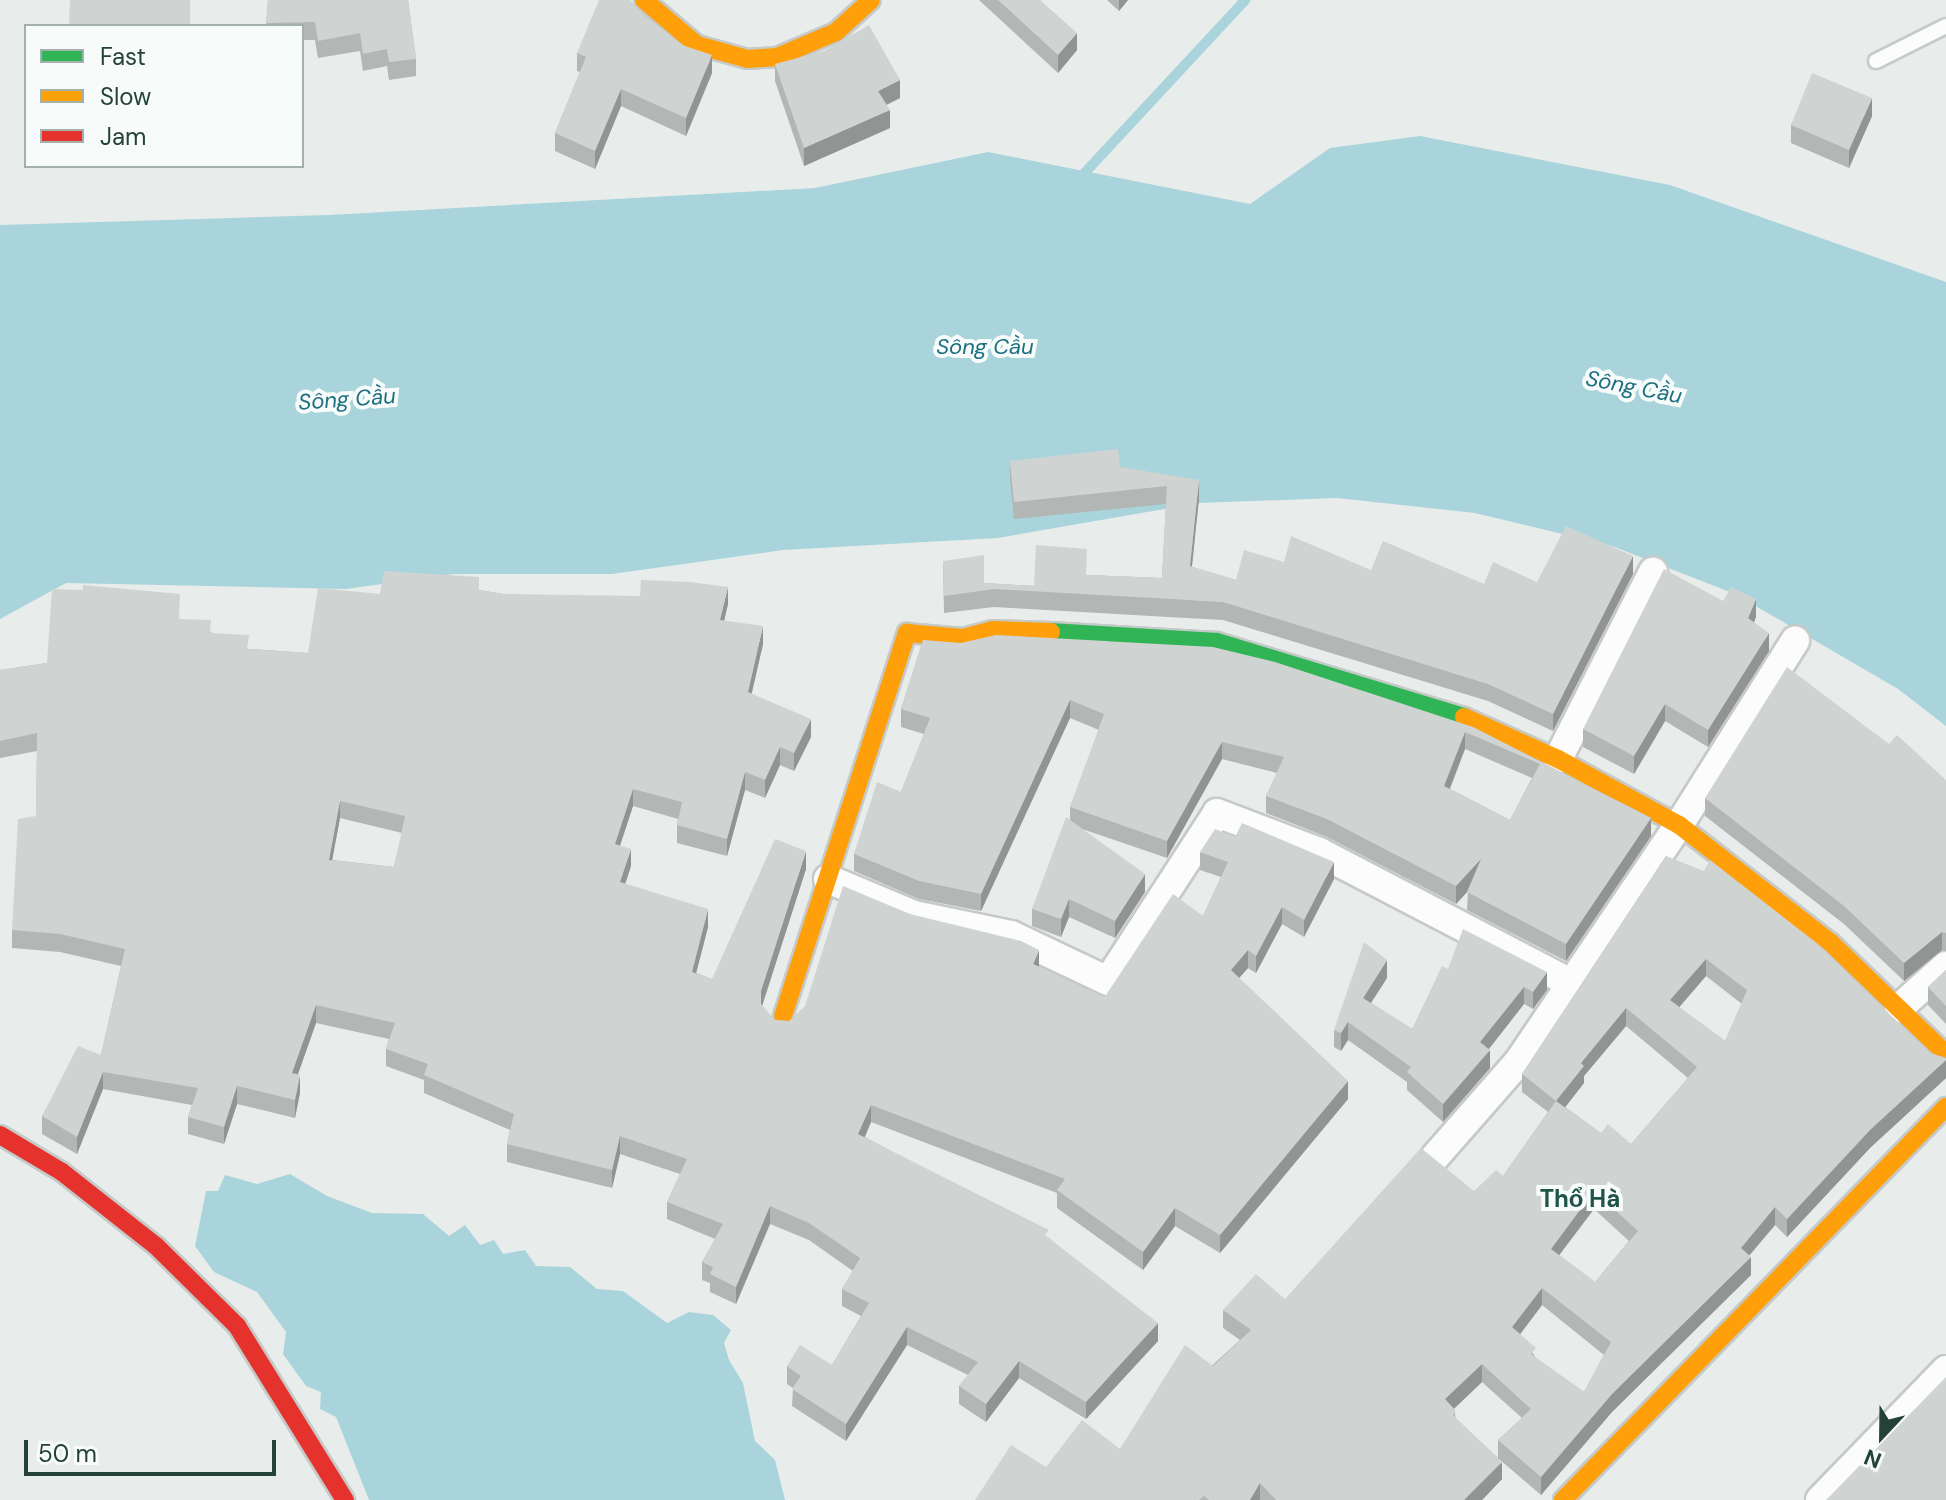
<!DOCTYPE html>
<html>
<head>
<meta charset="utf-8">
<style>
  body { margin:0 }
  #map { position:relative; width:1946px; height:1500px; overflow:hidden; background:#e8edeb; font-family:"DM Sans",sans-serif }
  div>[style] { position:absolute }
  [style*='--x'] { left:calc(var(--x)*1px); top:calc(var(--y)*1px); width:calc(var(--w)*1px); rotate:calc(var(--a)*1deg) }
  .water>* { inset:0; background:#a9d4db }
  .stream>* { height:10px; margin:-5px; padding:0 5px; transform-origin:5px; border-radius:5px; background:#a9d4db }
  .roads { filter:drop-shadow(2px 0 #c5cac8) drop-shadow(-2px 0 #c5cac8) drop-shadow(0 2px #c5cac8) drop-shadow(0 -2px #c5cac8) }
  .lane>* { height:14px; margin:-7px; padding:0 7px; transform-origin:7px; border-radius:7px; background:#fcfcfc }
  .street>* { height:28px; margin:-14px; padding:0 14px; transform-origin:14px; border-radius:14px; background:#fcfcfc }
  .fast>* { height:18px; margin:-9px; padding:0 9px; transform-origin:9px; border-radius:9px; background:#30b455 }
  .slow>* { height:18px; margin:-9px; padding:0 9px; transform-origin:9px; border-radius:9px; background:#ff9f0a }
  .jam>* { height:18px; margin:-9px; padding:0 9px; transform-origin:9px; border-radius:9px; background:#e5322d }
  .wall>* { inset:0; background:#b2b6b5 }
  .shaded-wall>* { inset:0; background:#919493 }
  .building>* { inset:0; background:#cfd4d2 }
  span { translate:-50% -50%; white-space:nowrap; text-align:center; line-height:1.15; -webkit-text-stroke:8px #f7fbf9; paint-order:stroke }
  .water-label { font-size:22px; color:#1c6f80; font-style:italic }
  .quarter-label { font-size:24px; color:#1f5548; font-weight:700 }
  .legend { position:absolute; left:24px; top:24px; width:280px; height:144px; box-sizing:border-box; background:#f7fbf9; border:2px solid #a3b1ad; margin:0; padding:10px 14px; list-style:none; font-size:24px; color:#24423a }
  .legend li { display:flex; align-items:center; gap:16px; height:40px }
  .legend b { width:40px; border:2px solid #a3b1ad }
  .north { position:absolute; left:1842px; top:1396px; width:80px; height:80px; -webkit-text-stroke:6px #f7fbf9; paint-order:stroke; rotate:202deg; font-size:22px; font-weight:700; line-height:32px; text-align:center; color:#24423a }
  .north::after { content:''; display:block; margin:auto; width:28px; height:36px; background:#24423a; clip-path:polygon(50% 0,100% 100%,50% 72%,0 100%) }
  .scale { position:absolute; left:24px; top:1440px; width:252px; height:36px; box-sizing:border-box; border:4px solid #24423a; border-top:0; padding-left:10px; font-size:24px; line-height:28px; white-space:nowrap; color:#24423a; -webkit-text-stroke:6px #f7fbf9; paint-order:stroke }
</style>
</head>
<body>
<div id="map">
  <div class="water">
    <div style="clip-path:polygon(1420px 136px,1670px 185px,1946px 282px,1946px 726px,1898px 689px,1735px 594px,1612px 546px,1475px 513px,1337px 498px,1199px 503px,998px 538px,783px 550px,612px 574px,454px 574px,346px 589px,66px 583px,0 619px,0 225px,329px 215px,815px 188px,988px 152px,1250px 204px,1330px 148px)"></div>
    <div style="clip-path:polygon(290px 1174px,327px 1196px,372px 1213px,423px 1214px,449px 1236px,465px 1225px,480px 1245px,494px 1240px,503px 1254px,525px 1250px,536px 1266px,570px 1267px,597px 1289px,623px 1291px,667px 1323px,689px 1312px,713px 1315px,731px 1330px,724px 1343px,729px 1360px,743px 1383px,755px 1441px,775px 1460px,785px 1500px,369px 1500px,336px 1417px,320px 1409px,321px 1392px,306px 1386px,283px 1354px,286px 1332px,257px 1292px,214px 1272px,195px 1246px,206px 1191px,218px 1191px,225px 1175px,257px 1184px)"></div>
  </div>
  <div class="stream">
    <div style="--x:1078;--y:180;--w:246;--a:-47.1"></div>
  </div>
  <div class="roads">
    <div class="lane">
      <div style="--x:1876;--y:61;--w:78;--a:-26.6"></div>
    </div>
    <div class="street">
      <div style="--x:1558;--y:759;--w:210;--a:-63.1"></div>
      <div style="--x:828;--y:879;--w:93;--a:22.7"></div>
      <div style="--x:914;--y:915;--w:99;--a:11.7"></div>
      <div style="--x:1011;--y:935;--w:107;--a:25.4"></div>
      <div style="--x:1108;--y:981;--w:200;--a:-57"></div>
      <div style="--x:1217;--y:813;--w:109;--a:20.9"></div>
      <div style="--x:1319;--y:852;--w:284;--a:27.5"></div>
      <div style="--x:1899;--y:1008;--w:63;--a:-41.8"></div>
      <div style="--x:1435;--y:1157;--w:128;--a:-48.8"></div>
      <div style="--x:1519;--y:1061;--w:285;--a:-55.9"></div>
      <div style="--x:1679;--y:825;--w:218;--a:-57.8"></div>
      <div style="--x:1820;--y:1500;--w:181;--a:-45.9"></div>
    </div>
    <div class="fast">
      <div style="--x:1051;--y:632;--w:166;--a:3.4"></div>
      <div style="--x:1217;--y:642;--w:258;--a:16.9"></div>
    </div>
    <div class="slow">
      <div style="--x:644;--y:0;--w:70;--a:40.3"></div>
      <div style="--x:697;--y:45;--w:53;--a:15.4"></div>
      <div style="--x:748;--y:59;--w:29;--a:-4"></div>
      <div style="--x:777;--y:57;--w:64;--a:-23"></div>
      <div style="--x:836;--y:32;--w:47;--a:-42.4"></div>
      <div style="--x:1464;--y:717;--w:103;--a:24.1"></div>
      <div style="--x:1558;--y:759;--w:138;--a:28.6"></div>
      <div style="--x:1679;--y:825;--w:191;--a:37.8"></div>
      <div style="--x:1830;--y:942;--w:161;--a:44"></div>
      <div style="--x:783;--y:1016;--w:403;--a:-72.1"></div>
      <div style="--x:907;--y:633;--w:56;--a:5.1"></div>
      <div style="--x:963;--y:638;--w:31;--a:-15"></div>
      <div style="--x:993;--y:630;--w:58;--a:2"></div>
      <div style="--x:1563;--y:1500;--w:549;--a:-45.74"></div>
    </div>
    <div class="jam">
      <div style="--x:0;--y:1135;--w:72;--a:30.8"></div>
      <div style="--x:62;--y:1172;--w:120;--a:38.2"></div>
      <div style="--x:156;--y:1246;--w:114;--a:44.6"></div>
      <div style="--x:237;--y:1326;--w:205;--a:58.2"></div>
    </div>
  </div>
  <div class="wall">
    <div style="clip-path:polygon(268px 0,408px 0,416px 59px,416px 76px,389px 80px,387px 66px,363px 71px,360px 51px,318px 58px,315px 40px,302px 40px,302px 26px,266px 26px)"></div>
    <div style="clip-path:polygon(979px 0,1040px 0,1077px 50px,1058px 73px)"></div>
    <div style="clip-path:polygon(1107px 0,1128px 0,1119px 11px)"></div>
    <div style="clip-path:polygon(641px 13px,712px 73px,686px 136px,621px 106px,595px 169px,555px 151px,555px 133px,580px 72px,577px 71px,577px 53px)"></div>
    <div style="clip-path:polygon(775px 64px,900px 98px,886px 105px,890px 128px,804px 166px,775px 81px)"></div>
    <div style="clip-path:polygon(1872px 116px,1849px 168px,1791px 143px,1791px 125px)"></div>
    <div style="clip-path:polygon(1010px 461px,1120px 467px,1199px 498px,1192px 567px,1236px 580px,1284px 562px,1371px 570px,1484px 584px,1537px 582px,1633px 574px,1553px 731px,1488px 701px,1223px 620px,994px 607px,944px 613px,943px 561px,984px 583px,1034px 586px,1087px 575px,1162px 578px,1166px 504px,1014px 519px,1010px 479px)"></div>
    <div style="clip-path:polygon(evenodd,479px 590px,503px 594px,728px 604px,724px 621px,763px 644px,751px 694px,811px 737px,794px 771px,780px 765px,765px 798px,745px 790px,727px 856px,677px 843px,677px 825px,678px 819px,633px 806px,620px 845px,631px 866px,625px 884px,708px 927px,696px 973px,712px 979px,806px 869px,762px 1006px,775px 1020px,789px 1021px,1039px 967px,1104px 998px,1203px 916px,1221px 877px,1200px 870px,1200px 852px,1334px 879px,1304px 937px,1282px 924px,1256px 973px,1248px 968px,1239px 978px,1348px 1099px,1220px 1253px,1175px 1226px,1143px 1270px,1057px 1208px,1057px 1193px,871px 1122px,865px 1137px,1049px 1238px,1158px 1341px,1086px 1419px,1019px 1378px,986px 1422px,959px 1404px,959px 1386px,968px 1375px,907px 1345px,846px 1441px,792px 1406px,793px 1388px,787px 1384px,787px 1366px,832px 1365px,861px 1316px,842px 1306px,842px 1289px,853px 1271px,809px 1240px,770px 1224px,736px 1304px,710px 1292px,710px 1283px,702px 1280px,702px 1262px,715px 1239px,667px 1219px,667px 1202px,680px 1174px,620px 1154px,612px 1188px,507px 1162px,507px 1144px,510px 1130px,424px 1093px,424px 1080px,386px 1066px,386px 1049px,389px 1039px,316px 1023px,298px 1074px,300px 1093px,295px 1118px,237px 1104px,224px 1144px,188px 1134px,188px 1117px,192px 1105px,103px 1089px,77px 1154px,42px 1134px,42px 1116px,101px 1055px,121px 966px,60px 952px,12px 948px,12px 930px,36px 816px,37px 751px,0 758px,0 670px,47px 663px,180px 619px,249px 649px,308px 653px,380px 594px,479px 590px,340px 818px,402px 833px,394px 867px,332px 860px,340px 818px)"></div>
    <div style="clip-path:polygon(1756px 617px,1754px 622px,1769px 651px,1708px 747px,1665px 721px,1634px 774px,1583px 747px,1583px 729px)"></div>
    <div style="clip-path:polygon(evenodd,923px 640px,1473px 727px,1651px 818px,1651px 836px,1566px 961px,1467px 910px,1468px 891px,1456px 904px,1327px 837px,1266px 813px,1266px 796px,1277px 773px,1222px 759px,1167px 858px,1082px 829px,1145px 892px,1115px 938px,1069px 917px,1061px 937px,1032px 926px,1032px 909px,1070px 820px,1070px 807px,1099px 730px,1070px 718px,981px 911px,919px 899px,854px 871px,854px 854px,901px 792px,924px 734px,901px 727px,901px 709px,923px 640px,1465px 749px,1532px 778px,1510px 820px,1450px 789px,1465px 749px)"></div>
    <div style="clip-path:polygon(1946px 780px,1946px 951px,1942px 950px,1904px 981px,1844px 924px,1705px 816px,1705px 798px)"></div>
    <div style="clip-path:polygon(evenodd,1666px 856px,1930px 1053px,1946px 1058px,1946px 1078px,1870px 1148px,1787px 1237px,1775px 1225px,1749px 1256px,1751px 1275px,1612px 1412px,1541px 1495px,1499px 1459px,1502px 1479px,1482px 1500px,975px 1500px,1046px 1467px,1120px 1449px,1240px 1340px,1223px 1328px,1223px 1310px,1285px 1299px,1474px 1191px,1503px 1176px,1548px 1112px,1522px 1092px,1522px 1074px,1666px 856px,1706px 976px,1742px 1004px,1725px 1041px,1679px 1007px,1706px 976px,1666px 856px,1626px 1026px,1688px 1078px,1631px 1144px,1601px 1133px,1565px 1107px,1584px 1083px,1584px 1076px,1626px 1026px,1666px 856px,1594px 1209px,1629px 1241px,1595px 1282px,1559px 1255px,1594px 1209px,1666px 856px,1542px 1305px,1604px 1355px,1584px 1392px,1536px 1358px,1520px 1334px,1542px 1305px,1666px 856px,1482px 1382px,1522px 1418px,1498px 1440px,1498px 1458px,1456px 1419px,1454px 1409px,1482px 1382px)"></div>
    <div style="clip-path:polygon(1448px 969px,1547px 990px,1533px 1009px,1524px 1004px,1489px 1049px,1490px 1068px,1443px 1122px,1407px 1090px,1407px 1082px,1348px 1040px,1341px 1051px,1334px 1047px,1334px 1030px,1387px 978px,1371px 1003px,1412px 1029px)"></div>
    <div style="clip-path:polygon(1946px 970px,1946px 1024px,1928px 1005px,1928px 987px)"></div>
  </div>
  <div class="shaded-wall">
    <div style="clip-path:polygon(1119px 0,1128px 0,1119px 11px)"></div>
    <div style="clip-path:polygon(1077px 33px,1077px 50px,1058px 73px,1058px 55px)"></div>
    <div style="clip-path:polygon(712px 55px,712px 73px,686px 136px,686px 118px)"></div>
    <div style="clip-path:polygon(900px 80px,900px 98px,878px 109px,878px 91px)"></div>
    <div style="clip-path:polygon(621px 89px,621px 106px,595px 169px,595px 151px)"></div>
    <div style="clip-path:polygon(1872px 98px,1872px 116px,1849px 168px,1849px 150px)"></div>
    <div style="clip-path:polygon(890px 110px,890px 128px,804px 166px,804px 148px)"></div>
    <div style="clip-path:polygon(1199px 480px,1199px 498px,1190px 584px,1190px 566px)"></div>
    <div style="clip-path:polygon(1633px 556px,1633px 574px,1553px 731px,1553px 714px)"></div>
    <div style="clip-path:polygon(728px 587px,728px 604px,720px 638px,720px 620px)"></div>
    <div style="clip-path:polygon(1756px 599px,1756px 617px,1748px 636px,1748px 618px)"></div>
    <div style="clip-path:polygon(763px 626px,763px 644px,748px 710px,748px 692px)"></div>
    <div style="clip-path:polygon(1769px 633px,1769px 651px,1708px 747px,1708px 730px)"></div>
    <div style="clip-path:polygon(1070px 700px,1070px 718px,981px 911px,981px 894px)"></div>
    <div style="clip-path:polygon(1665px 704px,1665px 721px,1634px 774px,1634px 756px)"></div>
    <div style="clip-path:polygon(811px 719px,811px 737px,794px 771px,794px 753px)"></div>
    <div style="clip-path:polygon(1465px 732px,1465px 749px,1444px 803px,1444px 786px)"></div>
    <div style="clip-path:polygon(1222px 742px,1222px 759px,1167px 858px,1167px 841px)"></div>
    <div style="clip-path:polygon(780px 747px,780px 765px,765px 798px,765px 780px)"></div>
    <div style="clip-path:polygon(745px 772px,745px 790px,727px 856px,727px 839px)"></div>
    <div style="clip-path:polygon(633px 789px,633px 806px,615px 861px,615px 844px)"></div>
    <div style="clip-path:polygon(340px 801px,340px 818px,329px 877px,329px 860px)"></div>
    <div style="clip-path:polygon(1651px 818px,1651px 836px,1566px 961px,1566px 944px)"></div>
    <div style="clip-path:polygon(631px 849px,631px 866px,620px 900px,620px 882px)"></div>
    <div style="clip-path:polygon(806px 851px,806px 869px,761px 1009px,761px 991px)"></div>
    <div style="clip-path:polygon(1481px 859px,1481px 877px,1456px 904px,1456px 886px)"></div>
    <div style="clip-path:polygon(1334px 862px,1334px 879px,1304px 937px,1304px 920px)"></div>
    <div style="clip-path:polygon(1145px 874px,1145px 892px,1115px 938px,1115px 921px)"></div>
    <div style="clip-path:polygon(1069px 899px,1069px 917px,1061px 937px,1061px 919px)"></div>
    <div style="clip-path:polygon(1282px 907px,1282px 924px,1256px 973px,1256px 956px)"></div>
    <div style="clip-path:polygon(708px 909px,708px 927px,692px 989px,692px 972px)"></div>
    <div style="clip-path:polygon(1942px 932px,1942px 950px,1904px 981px,1904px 963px)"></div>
    <div style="clip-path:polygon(1039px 950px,1039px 967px,1033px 964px)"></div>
    <div style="clip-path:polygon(1248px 950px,1248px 968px,1231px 987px,1231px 970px)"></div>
    <div style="clip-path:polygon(1706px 959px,1706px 976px,1670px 1018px,1670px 1000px)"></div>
    <div style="clip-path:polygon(1387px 960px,1387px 978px,1363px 1015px,1363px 998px)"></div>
    <div style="clip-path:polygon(1547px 972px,1547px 990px,1533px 1009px,1533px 992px)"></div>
    <div style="clip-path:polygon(1524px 987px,1524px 1004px,1480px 1060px,1480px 1042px)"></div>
    <div style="clip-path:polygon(316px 1005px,316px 1023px,292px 1091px,292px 1073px)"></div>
    <div style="clip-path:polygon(1626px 1008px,1626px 1026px,1584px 1076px,1584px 1083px,1556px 1119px,1556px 1101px,1581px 1063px)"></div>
    <div style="clip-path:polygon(1348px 1022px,1348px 1040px,1341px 1051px,1341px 1033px)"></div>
    <div style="clip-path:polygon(1490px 1050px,1490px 1068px,1443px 1122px,1443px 1104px)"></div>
    <div style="clip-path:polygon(1946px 1060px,1946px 1078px,1870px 1148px,1787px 1237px,1787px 1219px,1870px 1130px)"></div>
    <div style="clip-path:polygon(103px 1072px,103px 1089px,77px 1154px,77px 1137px)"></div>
    <div style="clip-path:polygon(300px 1075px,300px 1093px,295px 1118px,295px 1100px)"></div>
    <div style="clip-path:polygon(1348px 1081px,1348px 1099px,1220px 1253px,1220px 1235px)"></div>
    <div style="clip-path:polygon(237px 1086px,237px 1104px,224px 1144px,224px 1127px)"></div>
    <div style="clip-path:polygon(871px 1105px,871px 1122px,858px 1152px,858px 1134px)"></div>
    <div style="clip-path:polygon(620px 1136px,620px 1154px,612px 1188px,612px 1170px)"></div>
    <div style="clip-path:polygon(1594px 1191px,1594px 1209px,1551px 1266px,1551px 1249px)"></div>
    <div style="clip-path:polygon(770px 1206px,770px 1224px,736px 1304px,736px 1287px)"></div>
    <div style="clip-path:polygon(1775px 1207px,1775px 1225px,1741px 1265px,1741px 1248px)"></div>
    <div style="clip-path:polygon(1175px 1208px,1175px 1226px,1143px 1270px,1143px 1252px)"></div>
    <div style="clip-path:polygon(1751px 1257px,1751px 1275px,1612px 1412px,1541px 1495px,1541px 1477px,1612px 1394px)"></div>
    <div style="clip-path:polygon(1542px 1288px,1542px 1305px,1512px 1345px,1512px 1327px)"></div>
    <div style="clip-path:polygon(1158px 1323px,1158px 1341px,1086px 1419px,1086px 1402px)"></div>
    <div style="clip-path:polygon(907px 1327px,907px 1345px,846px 1441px,846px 1424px)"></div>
    <div style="clip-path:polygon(1019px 1361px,1019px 1378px,986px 1422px,986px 1404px)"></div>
    <div style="clip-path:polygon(1482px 1364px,1482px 1382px,1445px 1417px,1445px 1399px)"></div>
    <div style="clip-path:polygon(1502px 1462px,1502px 1479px,1482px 1500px,1464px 1500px)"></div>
    <div style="clip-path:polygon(1260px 1483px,1260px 1500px,1250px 1500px)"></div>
  </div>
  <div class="building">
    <div style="clip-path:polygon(70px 0,190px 0,190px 26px,69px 26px)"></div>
    <div style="clip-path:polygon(268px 0,408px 0,416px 59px,389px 62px,387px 49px,363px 54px,360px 33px,318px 41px,315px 22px,266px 23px)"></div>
    <div style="clip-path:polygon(599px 0,630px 0,641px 13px,682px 45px,712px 55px,686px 118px,621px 89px,595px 151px,555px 133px,586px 57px,577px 53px)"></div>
    <div style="clip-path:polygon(998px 0,1040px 0,1077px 33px,1058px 55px)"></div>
    <div style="clip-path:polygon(869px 25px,900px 80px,878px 91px,890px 110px,804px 148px,775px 64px,824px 51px)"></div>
    <div style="clip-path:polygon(1812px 73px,1872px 98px,1849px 150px,1791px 125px)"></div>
    <div style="clip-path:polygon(1118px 449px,1120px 467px,1199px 480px,1190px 566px,1236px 580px,1244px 550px,1284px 562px,1291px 536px,1371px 570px,1383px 541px,1484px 584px,1493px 562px,1537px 582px,1566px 526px,1633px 556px,1553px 714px,1488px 684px,1223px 602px,994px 589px,944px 596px,943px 561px,984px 555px,984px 583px,1034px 586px,1036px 545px,1087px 549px,1086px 575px,1162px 578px,1167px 486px,1014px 502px,1010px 461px)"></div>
    <div style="clip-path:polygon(1664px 569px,1723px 601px,1731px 587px,1756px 599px,1748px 618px,1769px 633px,1708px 730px,1665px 704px,1634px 756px,1583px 729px)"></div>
    <div style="clip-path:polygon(evenodd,384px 571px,479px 577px,479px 590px,503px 594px,640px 596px,641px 580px,690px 582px,728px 587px,720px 620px,763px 626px,748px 692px,811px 719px,794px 753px,780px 747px,765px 780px,745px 772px,727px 839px,677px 825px,682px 802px,633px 789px,615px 844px,631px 849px,620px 882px,708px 909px,692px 972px,712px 979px,775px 839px,806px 851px,761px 991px,761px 1004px,775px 1020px,789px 1021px,805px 1006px,843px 886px,910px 914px,1021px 941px,1039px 950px,1033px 964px,1104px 998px,1173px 894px,1203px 916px,1228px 862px,1200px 852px,1215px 829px,1235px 837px,1242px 823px,1334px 862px,1304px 920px,1282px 907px,1256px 956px,1248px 950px,1231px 970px,1348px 1081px,1220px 1235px,1175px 1208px,1143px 1252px,1057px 1190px,1065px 1179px,871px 1105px,858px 1134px,1049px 1230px,1045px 1235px,1158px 1323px,1086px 1402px,1019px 1361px,986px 1404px,959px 1386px,978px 1362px,907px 1327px,846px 1424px,792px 1389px,801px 1376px,787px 1366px,800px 1345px,832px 1365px,869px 1303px,842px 1289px,860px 1258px,809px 1223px,770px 1206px,736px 1287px,710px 1274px,713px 1267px,702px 1262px,723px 1224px,667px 1202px,687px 1159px,620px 1136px,612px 1170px,507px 1144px,514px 1114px,424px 1075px,428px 1064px,386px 1049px,395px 1023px,316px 1005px,292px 1073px,300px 1075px,295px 1100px,237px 1086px,224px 1127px,188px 1117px,198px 1088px,103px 1072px,77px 1137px,42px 1116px,78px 1046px,101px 1055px,125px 949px,60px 934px,12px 930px,18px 819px,36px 816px,37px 733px,0 741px,0 670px,47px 663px,52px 589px,83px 590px,83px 585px,180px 594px,179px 619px,211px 620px,210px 633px,249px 635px,247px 649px,308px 653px,318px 588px,380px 594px,384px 571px,340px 801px,405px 816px,394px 867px,329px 860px,340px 801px)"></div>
    <div style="clip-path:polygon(evenodd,996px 635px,1213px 647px,1275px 662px,1473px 727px,1651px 818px,1566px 944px,1467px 892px,1481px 859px,1456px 886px,1327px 819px,1266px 796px,1284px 757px,1222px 742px,1167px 841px,1070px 807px,1104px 714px,1070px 700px,981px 894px,919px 881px,854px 854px,877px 782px,901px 792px,930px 718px,901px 709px,923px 640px,961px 643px,996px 635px,1465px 732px,1540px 764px,1510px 820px,1444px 786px,1465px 732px)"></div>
    <div style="clip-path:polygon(1787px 667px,1889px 744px,1897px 735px,1946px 780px,1946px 933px,1942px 932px,1904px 963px,1844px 906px,1705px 798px)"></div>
    <div style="clip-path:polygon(1066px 817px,1145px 874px,1115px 921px,1069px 899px,1061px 919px,1032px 909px)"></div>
    <div style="clip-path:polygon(evenodd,1666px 856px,1704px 871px,1710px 860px,1815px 942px,1930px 1053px,1946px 1058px,1946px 1060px,1870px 1130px,1787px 1219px,1775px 1207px,1741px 1248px,1751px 1257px,1612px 1394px,1541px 1477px,1498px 1440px,1531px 1409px,1482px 1364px,1445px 1399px,1456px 1411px,1453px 1415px,1502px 1462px,1464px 1500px,1276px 1500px,1260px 1483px,1250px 1500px,1209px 1500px,1204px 1496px,1199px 1500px,975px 1500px,1011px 1445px,1046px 1467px,1082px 1420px,1120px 1449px,1185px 1345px,1213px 1366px,1251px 1330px,1223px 1310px,1256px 1274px,1285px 1299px,1421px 1148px,1474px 1191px,1496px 1170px,1503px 1176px,1556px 1101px,1522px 1074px,1666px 856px,1706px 959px,1747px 990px,1725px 1041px,1670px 1000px,1706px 959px,1666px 856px,1626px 1008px,1697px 1067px,1631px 1144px,1608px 1124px,1601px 1133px,1556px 1101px,1584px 1066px,1581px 1063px,1626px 1008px,1666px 856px,1594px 1191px,1638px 1231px,1595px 1282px,1551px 1249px,1594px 1191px,1666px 856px,1542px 1288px,1611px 1342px,1584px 1392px,1531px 1354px,1536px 1348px,1512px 1327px,1542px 1288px)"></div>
    <div style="clip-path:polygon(1463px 929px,1547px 972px,1533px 992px,1524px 987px,1480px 1042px,1490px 1050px,1443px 1104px,1407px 1072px,1411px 1067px,1348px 1022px,1341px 1033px,1334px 1030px,1364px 942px,1387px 960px,1363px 998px,1412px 1029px,1442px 966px,1448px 969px)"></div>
    <div style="clip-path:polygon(1946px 970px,1946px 1006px,1928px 987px)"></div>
    <div style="clip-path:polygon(1946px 1377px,1946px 1500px,1826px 1500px,1832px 1494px)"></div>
  </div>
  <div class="water-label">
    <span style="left:985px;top:347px">Sông Cầu</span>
    <span style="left:1634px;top:387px;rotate:11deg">Sông Cầu</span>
    <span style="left:347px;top:399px;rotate:-4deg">Sông Cầu</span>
  </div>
  <div class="quarter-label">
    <span style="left:1580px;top:1199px">Thổ Hà</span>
  </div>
  <ul class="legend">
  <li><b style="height:10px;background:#30b455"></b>Fast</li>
  <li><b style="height:10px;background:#ff9f0a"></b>Slow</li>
  <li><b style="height:10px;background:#e5322d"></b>Jam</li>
  </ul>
  <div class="north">N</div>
  <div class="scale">50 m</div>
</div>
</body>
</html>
